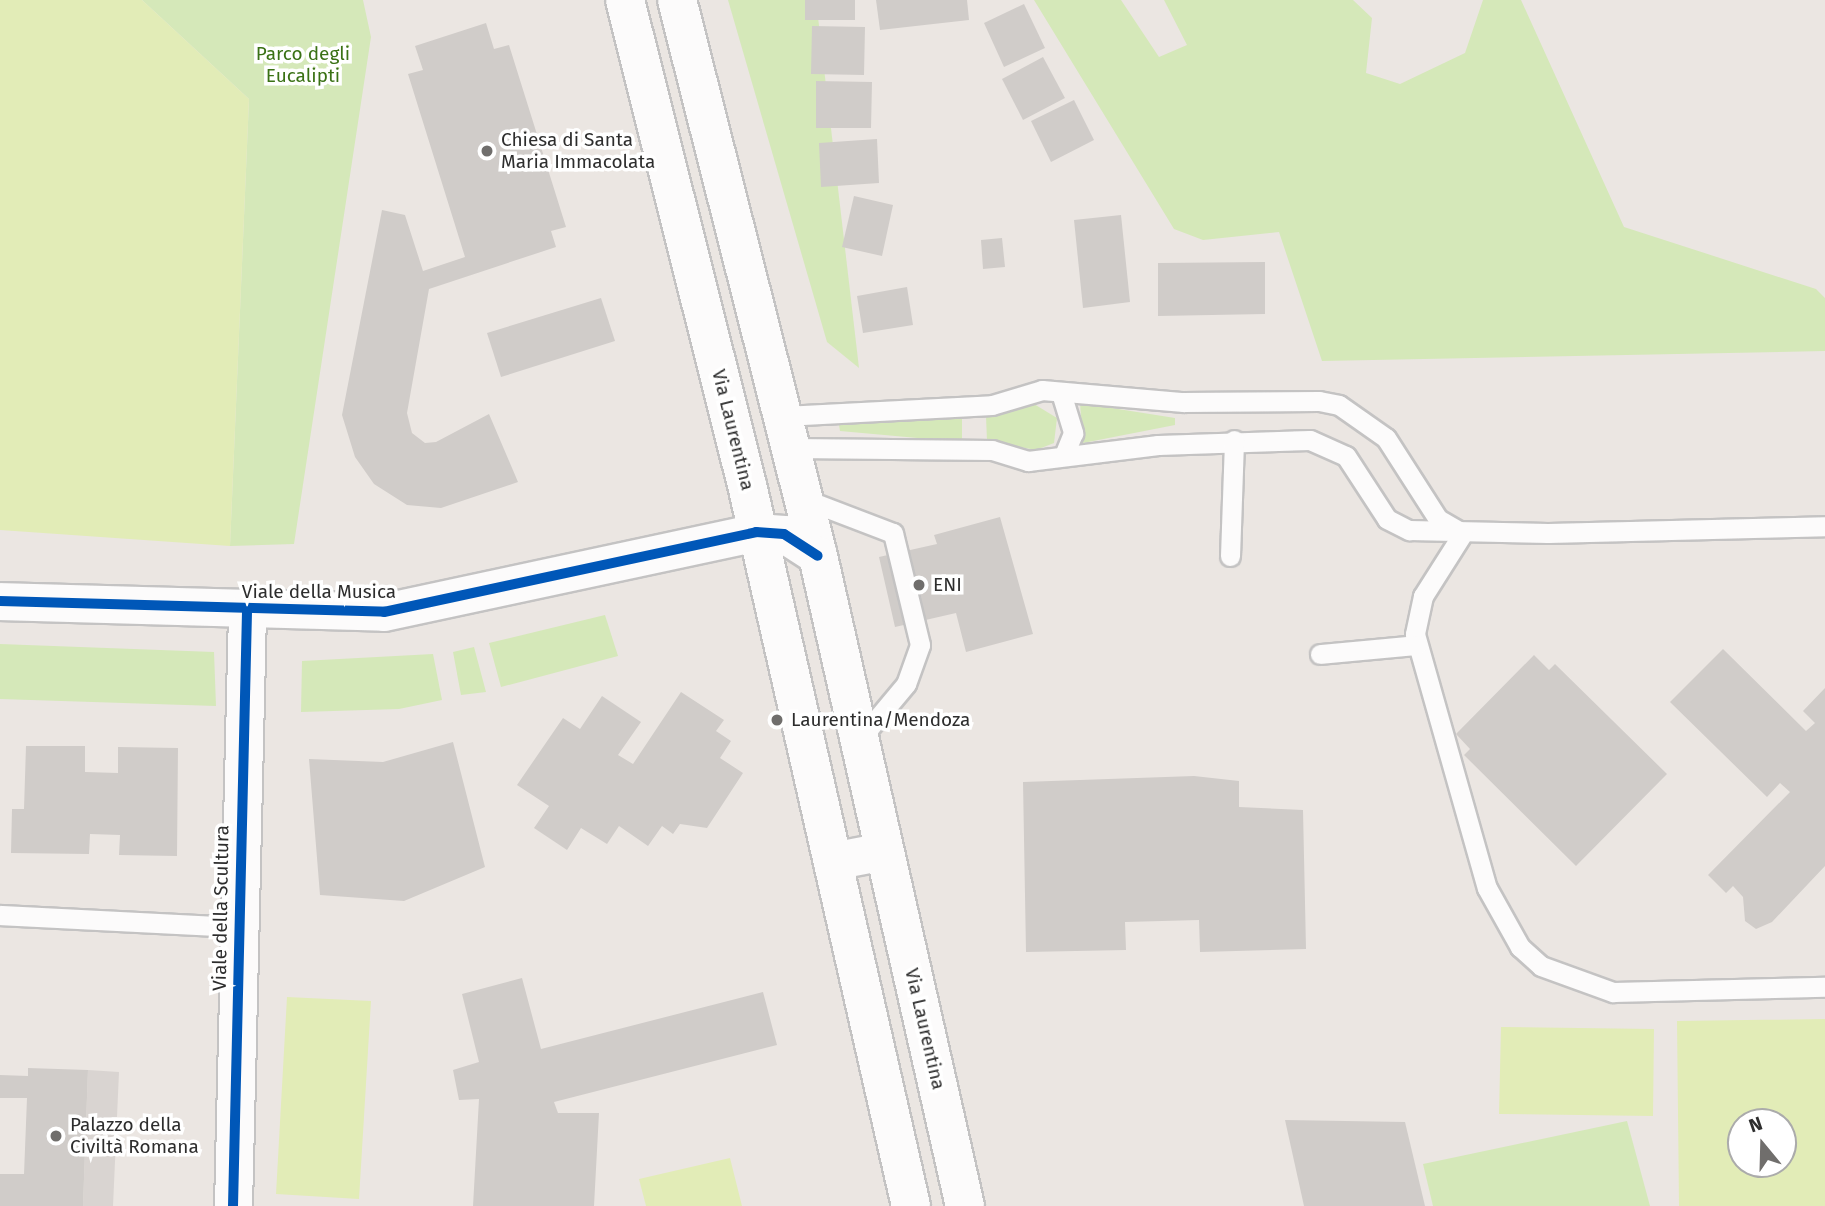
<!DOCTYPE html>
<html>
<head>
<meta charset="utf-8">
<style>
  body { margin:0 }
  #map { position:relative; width:1825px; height:1206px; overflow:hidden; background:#ebe6e2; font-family:"Fira Sans",sans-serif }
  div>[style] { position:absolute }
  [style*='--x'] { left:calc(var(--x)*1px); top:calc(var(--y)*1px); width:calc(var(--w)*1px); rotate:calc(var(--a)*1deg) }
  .green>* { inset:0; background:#d5e8b9 }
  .pitch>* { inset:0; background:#e2ecb7 }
  .plaza>* { inset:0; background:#d9d4d1 }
  .building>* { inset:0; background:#d0ccc9 }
  .roads { filter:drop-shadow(2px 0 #c4c3c3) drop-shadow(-2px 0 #c4c3c3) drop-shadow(0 2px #c4c3c3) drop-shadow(0 -2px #c4c3c3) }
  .service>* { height:19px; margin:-9.5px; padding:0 9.5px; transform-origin:9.5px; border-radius:9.5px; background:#fcfbfb }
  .minor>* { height:37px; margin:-18.5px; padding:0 18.5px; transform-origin:18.5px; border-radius:18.5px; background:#fcfbfb }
  .secondary>* { height:38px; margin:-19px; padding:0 19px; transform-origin:19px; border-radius:19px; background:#fcfbfb }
  .cycleway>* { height:10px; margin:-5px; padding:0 5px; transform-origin:5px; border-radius:5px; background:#0057b8 }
  .dots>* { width:19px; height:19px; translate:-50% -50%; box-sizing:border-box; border:4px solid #fff; border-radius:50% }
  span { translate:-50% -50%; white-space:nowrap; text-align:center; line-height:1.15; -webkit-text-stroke:7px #fff; paint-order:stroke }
  .park-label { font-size:19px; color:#3a7115 }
  .poi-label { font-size:19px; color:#2d2d2d }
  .left { translate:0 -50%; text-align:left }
  .street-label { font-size:19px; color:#2d2d2d }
  .north { position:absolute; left:1727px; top:1108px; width:70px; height:70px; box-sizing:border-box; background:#fff; border:2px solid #ababab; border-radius:50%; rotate:341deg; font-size:19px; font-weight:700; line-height:28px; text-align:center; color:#2d2d2d }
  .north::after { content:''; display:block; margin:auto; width:24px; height:32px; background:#706e6c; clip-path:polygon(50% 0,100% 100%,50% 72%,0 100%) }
</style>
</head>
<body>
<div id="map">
  <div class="green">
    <div style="clip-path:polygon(142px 0,363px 0,371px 37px,294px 544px,230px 546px,249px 99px)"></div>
    <div style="clip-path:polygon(728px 0,816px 0,859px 368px,827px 342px)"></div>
    <div style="clip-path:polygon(1034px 0,1121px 0,1159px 57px,1187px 45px,1164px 0,1353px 0,1372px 18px,1366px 73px,1400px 84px,1465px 53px,1483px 0,1521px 0,1624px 227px,1816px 289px,1825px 298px,1825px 351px,1322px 361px,1279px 232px,1203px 240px,1174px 229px)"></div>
    <div style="clip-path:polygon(1080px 403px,1175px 418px,1175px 425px,1083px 443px)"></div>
    <div style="clip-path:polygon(1034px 404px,1057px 418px,1054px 443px,1036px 450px,987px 441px,986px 416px)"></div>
    <div style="clip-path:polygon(962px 417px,962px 442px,840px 431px,839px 425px)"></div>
    <div style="clip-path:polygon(605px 615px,618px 656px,501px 687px,489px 643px)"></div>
    <div style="clip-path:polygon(0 644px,214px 652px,216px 706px,0 699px)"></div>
    <div style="clip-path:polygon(474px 647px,486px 692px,461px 695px,453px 652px)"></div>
    <div style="clip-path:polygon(433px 654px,442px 700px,399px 709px,301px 712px,302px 661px)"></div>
    <div style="clip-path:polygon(1627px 1121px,1650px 1206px,1433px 1206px,1423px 1164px)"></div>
  </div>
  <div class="pitch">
    <div style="clip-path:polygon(0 0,142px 0,249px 99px,230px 546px,0 530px)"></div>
    <div style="clip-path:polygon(287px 997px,371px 1001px,359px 1199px,276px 1194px)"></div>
    <div style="clip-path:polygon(evenodd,1825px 1019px,1825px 1206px,1679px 1206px,1677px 1021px,1825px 1019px,1741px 1122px,1783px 1122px,1783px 1164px,1741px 1164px,1741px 1122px)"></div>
    <div style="clip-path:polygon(1501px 1027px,1654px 1029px,1653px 1116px,1499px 1114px)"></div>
    <div style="clip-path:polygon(730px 1158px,742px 1206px,646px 1206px,639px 1179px)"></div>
  </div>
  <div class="plaza">
    <div style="clip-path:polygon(88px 1070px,119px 1072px,113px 1206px,83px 1206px)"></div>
  </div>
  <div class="building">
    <div style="clip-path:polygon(805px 0,855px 0,855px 20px,805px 20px)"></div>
    <div style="clip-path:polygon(876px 0,967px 0,969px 20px,880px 30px)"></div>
    <div style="clip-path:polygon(1024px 4px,1045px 48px,1004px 67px,984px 23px)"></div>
    <div style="clip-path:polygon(486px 23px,494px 49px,509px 45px,566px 227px,551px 231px,556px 247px,429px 289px,407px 413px,412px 433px,425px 443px,436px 442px,489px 414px,518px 482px,441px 508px,407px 505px,374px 484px,355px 457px,342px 415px,382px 210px,405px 215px,423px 271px,465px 257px,408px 74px,423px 70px,415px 46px)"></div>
    <div style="clip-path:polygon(812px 26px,865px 27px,864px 75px,811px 74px)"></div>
    <div style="clip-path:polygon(1043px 57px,1065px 98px,1023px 120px,1002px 79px)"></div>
    <div style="clip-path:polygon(816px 81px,872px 82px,871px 128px,816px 128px)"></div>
    <div style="clip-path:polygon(1074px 100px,1094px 140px,1051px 162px,1031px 121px)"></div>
    <div style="clip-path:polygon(877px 139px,879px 183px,821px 187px,819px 143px)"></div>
    <div style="clip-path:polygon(854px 196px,893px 205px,882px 256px,842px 247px)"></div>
    <div style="clip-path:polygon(1121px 215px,1130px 302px,1083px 308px,1074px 220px)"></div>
    <div style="clip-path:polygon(1002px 238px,1005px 267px,983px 269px,981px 240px)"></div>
    <div style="clip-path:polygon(1265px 262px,1265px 314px,1158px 316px,1158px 263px)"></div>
    <div style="clip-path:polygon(907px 287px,913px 325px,863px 333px,857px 296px)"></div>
    <div style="clip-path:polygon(601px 298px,615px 341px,501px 377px,487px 333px)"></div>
    <div style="clip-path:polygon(1000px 517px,1033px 634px,966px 652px,956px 613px,895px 627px,879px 557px,937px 544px,934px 535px)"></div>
    <div style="clip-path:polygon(1723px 649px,1806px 731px,1815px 723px,1803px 711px,1825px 688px,1825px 866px,1772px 922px,1756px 929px,1745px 921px,1743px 897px,1733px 886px,1726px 893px,1708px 875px,1790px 792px,1780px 783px,1767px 797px,1670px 702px)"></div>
    <div style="clip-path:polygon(1534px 655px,1549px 670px,1555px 664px,1667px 774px,1576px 866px,1464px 755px,1470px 749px,1456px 734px)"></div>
    <div style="clip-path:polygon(681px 692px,724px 720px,716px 731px,731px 741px,720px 758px,743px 773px,707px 828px,680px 824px,673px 834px,662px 826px,648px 846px,619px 826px,607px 844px,581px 828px,567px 850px,534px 828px,549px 806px,517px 785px,563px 718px,580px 729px,602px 696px,641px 722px,618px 755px,633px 764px)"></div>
    <div style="clip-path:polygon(453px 742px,485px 867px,404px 901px,320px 895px,309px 759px,383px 762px)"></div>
    <div style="clip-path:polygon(26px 746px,85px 746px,85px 772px,118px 773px,118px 747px,178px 748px,177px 856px,119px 855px,120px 835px,90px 834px,89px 854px,11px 853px,12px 809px,24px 809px)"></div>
    <div style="clip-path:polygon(1194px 776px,1239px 781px,1239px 807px,1303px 810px,1306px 949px,1200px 952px,1199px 920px,1125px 922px,1126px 950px,1026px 952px,1023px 782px)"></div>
    <div style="clip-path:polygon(522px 978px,541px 1049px,763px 992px,777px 1045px,554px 1102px,558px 1113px,599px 1113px,594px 1206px,473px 1206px,479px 1099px,459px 1100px,453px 1070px,479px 1062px,462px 994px)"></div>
    <div style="clip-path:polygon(28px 1068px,88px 1070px,83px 1206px,0 1206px,0 1174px,24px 1174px,27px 1098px,0 1098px,0 1075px,28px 1076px)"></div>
    <div style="clip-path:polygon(1285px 1120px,1405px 1122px,1425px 1206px,1304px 1206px)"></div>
  </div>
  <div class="roads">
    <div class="service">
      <div style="--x:1062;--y:396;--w:39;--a:73"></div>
      <div style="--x:1073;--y:433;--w:22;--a:112"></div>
      <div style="--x:784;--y:416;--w:208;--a:-3"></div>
      <div style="--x:992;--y:405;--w:52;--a:-16.7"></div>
      <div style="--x:1042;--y:390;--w:142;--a:4.9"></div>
      <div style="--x:1183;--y:402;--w:136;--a:-0.4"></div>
      <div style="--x:1319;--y:401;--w:20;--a:11"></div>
      <div style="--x:1339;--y:405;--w:57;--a:35.1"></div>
      <div style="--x:1386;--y:438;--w:96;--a:57.3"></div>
      <div style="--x:1438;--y:519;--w:24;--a:30"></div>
      <div style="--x:792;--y:448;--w:200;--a:0.6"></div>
      <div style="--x:992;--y:450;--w:38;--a:17"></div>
      <div style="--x:1028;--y:461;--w:131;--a:-7"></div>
      <div style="--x:1158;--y:445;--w:152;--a:-1.9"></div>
      <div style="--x:1310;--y:440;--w:39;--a:24"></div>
      <div style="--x:1346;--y:456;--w:75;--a:56.9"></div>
      <div style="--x:1387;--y:519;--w:25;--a:27"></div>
      <div style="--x:1409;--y:530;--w:139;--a:1.2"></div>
      <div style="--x:1548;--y:533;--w:277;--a:-1.4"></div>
      <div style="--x:804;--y:499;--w:95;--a:20.9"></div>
      <div style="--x:893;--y:533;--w:115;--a:76.4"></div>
      <div style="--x:920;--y:645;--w:41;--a:109.7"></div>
      <div style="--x:906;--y:684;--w:72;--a:129.9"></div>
      <div style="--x:1463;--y:533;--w:75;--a:122.4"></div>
      <div style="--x:1423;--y:596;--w:39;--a:102"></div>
      <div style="--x:1415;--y:634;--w:264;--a:74.2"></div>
      <div style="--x:1487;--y:888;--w:68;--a:60.8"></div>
      <div style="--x:1520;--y:947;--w:28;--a:42"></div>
      <div style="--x:1541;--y:966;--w:77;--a:19.9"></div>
      <div style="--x:1613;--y:992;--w:212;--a:-1.4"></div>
      <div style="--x:1230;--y:556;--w:116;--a:-88"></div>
      <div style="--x:1320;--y:654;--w:97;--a:-5.3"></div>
      <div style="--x:0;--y:915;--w:237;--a:2.9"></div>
    </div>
    <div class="minor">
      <div style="--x:0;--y:601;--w:384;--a:1.6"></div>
      <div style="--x:384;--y:612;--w:381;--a:-12.1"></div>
      <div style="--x:756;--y:532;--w:28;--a:4"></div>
      <div style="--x:784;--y:534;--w:40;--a:32.9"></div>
      <div style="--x:832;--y:861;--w:53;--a:-10.9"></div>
      <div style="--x:233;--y:1206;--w:595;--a:-88.65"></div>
    </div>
    <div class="secondary">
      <div style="--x:625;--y:0;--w:504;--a:75.88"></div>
      <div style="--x:748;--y:489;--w:735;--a:77.19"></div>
      <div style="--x:677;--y:0;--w:574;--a:75.77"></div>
      <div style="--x:818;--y:556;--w:666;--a:77.26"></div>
    </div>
  </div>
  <div class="cycleway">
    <div style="--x:0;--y:601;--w:384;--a:1.6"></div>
    <div style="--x:384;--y:612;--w:381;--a:-12.1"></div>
    <div style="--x:756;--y:532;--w:28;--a:4"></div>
    <div style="--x:784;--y:534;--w:40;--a:32.9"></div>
    <div style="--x:233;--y:1206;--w:595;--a:-88.65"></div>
  </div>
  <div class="dots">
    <div style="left:487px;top:151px;background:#706e6c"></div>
    <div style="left:919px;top:585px;background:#706e6c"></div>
    <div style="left:777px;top:720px;background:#706e6c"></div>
    <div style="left:56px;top:1136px;background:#706e6c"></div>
  </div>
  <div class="park-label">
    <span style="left:303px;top:65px">Parco degli<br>Eucalipti</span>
  </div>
  <div class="poi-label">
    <span class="left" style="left:501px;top:151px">Chiesa di Santa<br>Maria Immacolata</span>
    <span class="left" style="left:933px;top:585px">ENI</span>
    <span class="left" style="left:791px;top:720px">Laurentina/Mendoza</span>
    <span class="left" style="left:70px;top:1136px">Palazzo della<br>Civiltà Romana</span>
  </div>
  <div class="street-label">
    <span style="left:733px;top:430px;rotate:76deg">Via Laurentina</span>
    <span style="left:319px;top:592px">Viale della Musica</span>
    <span style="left:221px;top:908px;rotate:-89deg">Viale della Scultura</span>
    <span style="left:925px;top:1029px;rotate:77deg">Via Laurentina</span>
  </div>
  <div class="north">N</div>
</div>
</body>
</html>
